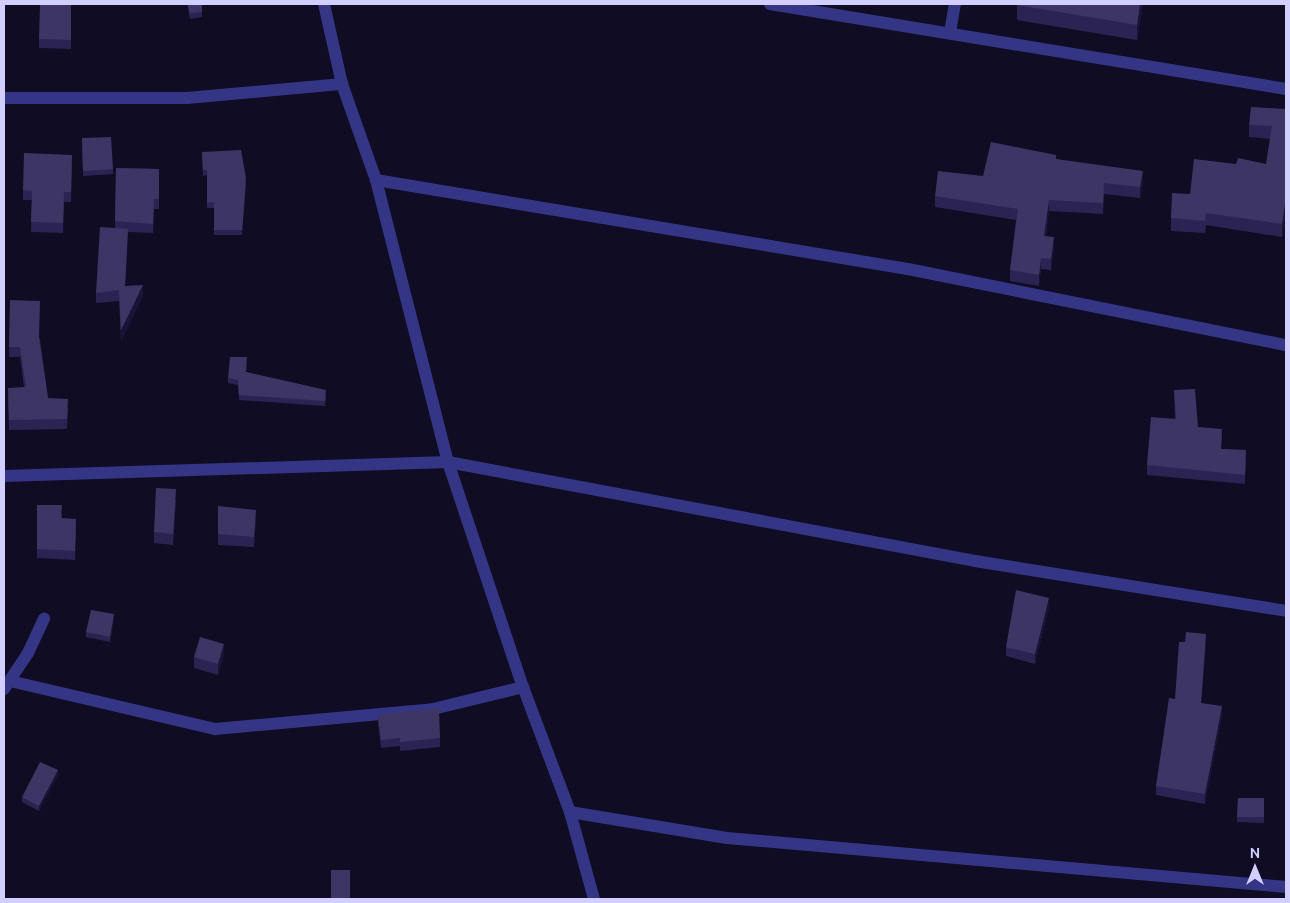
<!DOCTYPE html>
<html>
<head>
<meta charset="utf-8">
<style>
  body { margin:0 }
  #map { position:relative; width:1290px; height:903px; overflow:hidden; background:#0f0c23; font-family:Ubuntu,sans-serif }
  div>[style] { position:absolute }
  [style*='--x'] { left:calc(var(--x)*1px); top:calc(var(--y)*1px); width:calc(var(--w)*1px); rotate:calc(var(--a)*1deg) }
  .street>* { height:12px; margin:-6px; padding:0 6px; transform-origin:6px; border-radius:6px; background:#343685 }
  .wall>* { inset:0; background:#2b2452 }
  .shaded-wall>* { inset:0; background:#181337 }
  .building>* { inset:0; background:#3d3665 }
  span { translate:-50% -50%; white-space:nowrap; text-align:center; line-height:1.15; -webkit-text-stroke:5px #0f0c23; paint-order:stroke }
  .frame { position:absolute; inset:0; border:5px solid #d2cfff; pointer-events:none }
  .north { position:absolute; left:1230px; top:843px; width:50px; height:50px; -webkit-text-stroke:4px #0f0c23; paint-order:stroke; rotate:0deg; font-size:14px; font-weight:700; line-height:20px; text-align:center; color:#d2cfff }
  .north::after { content:''; display:block; margin:auto; width:18px; height:22px; background:#d2cfff; clip-path:polygon(50% 0,100% 100%,50% 72%,0 100%) }
</style>
</head>
<body>
<div id="map">
  <div class="street">
    <div style="--x:324;--y:4;--w:82;--a:77.3"></div>
    <div style="--x:342;--y:84;--w:102;--a:70.5"></div>
    <div style="--x:376;--y:180;--w:291;--a:75.7"></div>
    <div style="--x:448;--y:462;--w:237;--a:71.6"></div>
    <div style="--x:523;--y:687;--w:134;--a:69.4"></div>
    <div style="--x:570;--y:812;--w:90;--a:74.6"></div>
    <div style="--x:770;--y:4;--w:523;--a:9.35"></div>
    <div style="--x:950;--y:32;--w:28;--a:-80"></div>
    <div style="--x:4;--y:98;--w:183;--a:0"></div>
    <div style="--x:187;--y:98;--w:156;--a:-5.2"></div>
    <div style="--x:376;--y:180;--w:539;--a:9.5"></div>
    <div style="--x:908;--y:269;--w:386;--a:11.4"></div>
    <div style="--x:4;--y:476;--w:444;--a:-1.8"></div>
    <div style="--x:448;--y:462;--w:536;--a:10.64"></div>
    <div style="--x:975;--y:561;--w:315;--a:9.1"></div>
    <div style="--x:10;--y:681;--w:211;--a:13.2"></div>
    <div style="--x:215;--y:729;--w:219;--a:-5.2"></div>
    <div style="--x:433;--y:709;--w:93;--a:-13.7"></div>
    <div style="--x:4;--y:689;--w:43;--a:-56.3"></div>
    <div style="--x:28;--y:653;--w:38;--a:-65"></div>
    <div style="--x:570;--y:812;--w:159;--a:9.4"></div>
    <div style="--x:727;--y:838;--w:561;--a:5.01"></div>
  </div>
  <div class="wall">
    <div style="clip-path:polygon(71px 4px,71px 49px,39px 48px,39px 39px)"></div>
    <div style="clip-path:polygon(187px 4px,202px 4px,202px 17px,190px 19px)"></div>
    <div style="clip-path:polygon(1017px 4px,1143px 4px,1137px 40px,1017px 20px)"></div>
    <div style="clip-path:polygon(1286px 109px,1286px 209px,1282px 237px,1206px 225px,1205px 233px,1171px 231px,1171px 218px,1190px 194px,1236px 164px,1266px 164px,1270px 139px,1249px 137px,1249px 125px)"></div>
    <div style="clip-path:polygon(82px 138px,113px 169px,113px 174px,83px 176px)"></div>
    <div style="clip-path:polygon(202px 152px,246px 184px,242px 235px,214px 235px,214px 208px,207px 208px,207px 175px,203px 176px)"></div>
    <div style="clip-path:polygon(1056px 159px,1143px 182px,1140px 198px,1104px 194px,1103px 214px,1049px 211px,1046px 236px,1054px 248px,1051px 270px,1041px 269px,1039px 286px,1010px 281px,1010px 270px,1016px 220px,935px 207px,935px 196px,983px 176px)"></div>
    <div style="clip-path:polygon(72px 165px,71px 202px,64px 202px,63px 233px,31px 232px,32px 200px,23px 200px,23px 190px)"></div>
    <div style="clip-path:polygon(116px 168px,159px 169px,159px 209px,154px 209px,153px 233px,128px 232px,125px 286px,143px 296px,121px 341px,119px 301px,96px 303px,96px 293px,115px 228px)"></div>
    <div style="clip-path:polygon(10px 300px,40px 339px,48px 398px,68px 409px,67px 429px,9px 430px,8px 398px,24px 387px,20px 357px,9px 357px)"></div>
    <div style="clip-path:polygon(246px 372px,326px 396px,325px 406px,239px 400px,238px 385px,228px 383px,228px 378px)"></div>
    <div style="clip-path:polygon(1174px 390px,1198px 427px,1222px 438px,1221px 449px,1246px 450px,1245px 484px,1147px 475px,1147px 465px,1175px 419px)"></div>
    <div style="clip-path:polygon(176px 499px,173px 545px,154px 543px,154px 532px)"></div>
    <div style="clip-path:polygon(37px 505px,62px 514px,62px 518px,76px 528px,75px 560px,37px 558px)"></div>
    <div style="clip-path:polygon(218px 506px,256px 520px,254px 547px,218px 545px)"></div>
    <div style="clip-path:polygon(1049px 607px,1035px 664px,1006px 656px,1006px 647px)"></div>
    <div style="clip-path:polygon(114px 620px,110px 642px,86px 637px,86px 632px)"></div>
    <div style="clip-path:polygon(1206px 643px,1201px 703px,1222px 715px,1205px 804px,1156px 795px,1156px 786px)"></div>
    <div style="clip-path:polygon(224px 654px,218px 675px,194px 668px,194px 657px)"></div>
    <div style="clip-path:polygon(378px 715px,440px 738px,440px 747px,400px 751px,400px 746px,381px 748px,378px 723px)"></div>
    <div style="clip-path:polygon(58px 775px,39px 811px,22px 802px,22px 797px)"></div>
    <div style="clip-path:polygon(1238px 798px,1264px 798px,1264px 823px,1237px 822px)"></div>
  </div>
  <div class="shaded-wall">
    <div style="clip-path:polygon(1140px 4px,1143px 4px,1137px 40px,1137px 25px)"></div>
    <div style="clip-path:polygon(1143px 171px,1143px 182px,1140px 198px,1140px 187px)"></div>
    <div style="clip-path:polygon(1286px 196px,1286px 209px,1282px 237px,1282px 224px)"></div>
    <div style="clip-path:polygon(1049px 200px,1049px 211px,1044px 247px,1044px 236px)"></div>
    <div style="clip-path:polygon(128px 229px,128px 240px,125px 297px,125px 286px)"></div>
    <div style="clip-path:polygon(1054px 237px,1054px 248px,1051px 270px,1051px 259px)"></div>
    <div style="clip-path:polygon(1041px 258px,1041px 269px,1039px 286px,1039px 275px)"></div>
    <div style="clip-path:polygon(143px 285px,143px 296px,121px 341px,121px 330px)"></div>
    <div style="clip-path:polygon(256px 510px,256px 520px,254px 547px,254px 537px)"></div>
    <div style="clip-path:polygon(1049px 598px,1049px 607px,1035px 664px,1035px 654px)"></div>
    <div style="clip-path:polygon(114px 614px,114px 620px,110px 642px,110px 637px)"></div>
    <div style="clip-path:polygon(1206px 634px,1206px 643px,1201px 713px,1201px 703px)"></div>
    <div style="clip-path:polygon(224px 644px,224px 654px,218px 675px,218px 664px)"></div>
    <div style="clip-path:polygon(1222px 706px,1222px 715px,1205px 804px,1205px 794px)"></div>
    <div style="clip-path:polygon(58px 770px,58px 775px,39px 811px,39px 806px)"></div>
  </div>
  <div class="building">
    <div style="clip-path:polygon(40px 4px,71px 4px,71px 40px,39px 39px)"></div>
    <div style="clip-path:polygon(188px 4px,202px 4px,202px 12px,190px 13px)"></div>
    <div style="clip-path:polygon(1017px 4px,1140px 4px,1137px 25px,1017px 5px)"></div>
    <div style="clip-path:polygon(1251px 107px,1286px 109px,1286px 196px,1282px 224px,1206px 213px,1205px 221px,1171px 218px,1172px 193px,1190px 194px,1194px 159px,1236px 164px,1238px 158px,1266px 164px,1272px 126px,1249px 125px)"></div>
    <div style="clip-path:polygon(111px 137px,113px 169px,83px 171px,82px 138px)"></div>
    <div style="clip-path:polygon(991px 142px,1056px 155px,1056px 159px,1143px 171px,1140px 187px,1104px 183px,1103px 203px,1049px 200px,1044px 236px,1054px 237px,1051px 259px,1041px 258px,1039px 275px,1010px 270px,1018px 209px,935px 196px,938px 171px,983px 176px)"></div>
    <div style="clip-path:polygon(241px 150px,246px 178px,242px 230px,214px 230px,214px 202px,207px 203px,207px 170px,203px 170px,202px 152px)"></div>
    <div style="clip-path:polygon(24px 153px,72px 155px,71px 192px,64px 192px,63px 223px,31px 222px,32px 191px,23px 190px)"></div>
    <div style="clip-path:polygon(116px 168px,159px 169px,159px 199px,154px 199px,153px 224px,115px 221px)"></div>
    <div style="clip-path:polygon(100px 227px,128px 229px,125px 286px,143px 285px,121px 330px,119px 290px,96px 293px)"></div>
    <div style="clip-path:polygon(10px 300px,40px 301px,39px 338px,48px 398px,68px 399px,67px 419px,9px 420px,8px 388px,26px 387px,20px 347px,9px 347px)"></div>
    <div style="clip-path:polygon(230px 357px,247px 357px,246px 372px,326px 390px,325px 401px,239px 395px,238px 380px,228px 378px)"></div>
    <div style="clip-path:polygon(1195px 389px,1198px 427px,1222px 429px,1221px 449px,1246px 450px,1245px 475px,1147px 465px,1151px 417px,1176px 419px,1174px 390px)"></div>
    <div style="clip-path:polygon(156px 488px,176px 489px,173px 534px,154px 532px)"></div>
    <div style="clip-path:polygon(37px 505px,62px 505px,61px 518px,76px 519px,75px 551px,37px 549px)"></div>
    <div style="clip-path:polygon(218px 506px,256px 510px,254px 537px,218px 534px)"></div>
    <div style="clip-path:polygon(1016px 590px,1049px 598px,1035px 654px,1006px 647px)"></div>
    <div style="clip-path:polygon(91px 610px,114px 614px,110px 637px,86px 632px)"></div>
    <div style="clip-path:polygon(1186px 632px,1206px 634px,1201px 703px,1222px 706px,1205px 794px,1156px 786px,1169px 698px,1175px 699px,1179px 642px,1185px 642px)"></div>
    <div style="clip-path:polygon(200px 637px,224px 644px,218px 664px,194px 657px)"></div>
    <div style="clip-path:polygon(439px 708px,440px 738px,400px 742px,400px 738px,381px 740px,378px 715px)"></div>
    <div style="clip-path:polygon(40px 762px,58px 770px,39px 806px,22px 797px)"></div>
    <div style="clip-path:polygon(1238px 798px,1264px 798px,1264px 817px,1237px 817px)"></div>
    <div style="clip-path:polygon(331px 870px,350px 870px,350px 899px,331px 899px)"></div>
  </div>
  <div class="frame"></div>
  <div class="north">N</div>
</div>
</body>
</html>
